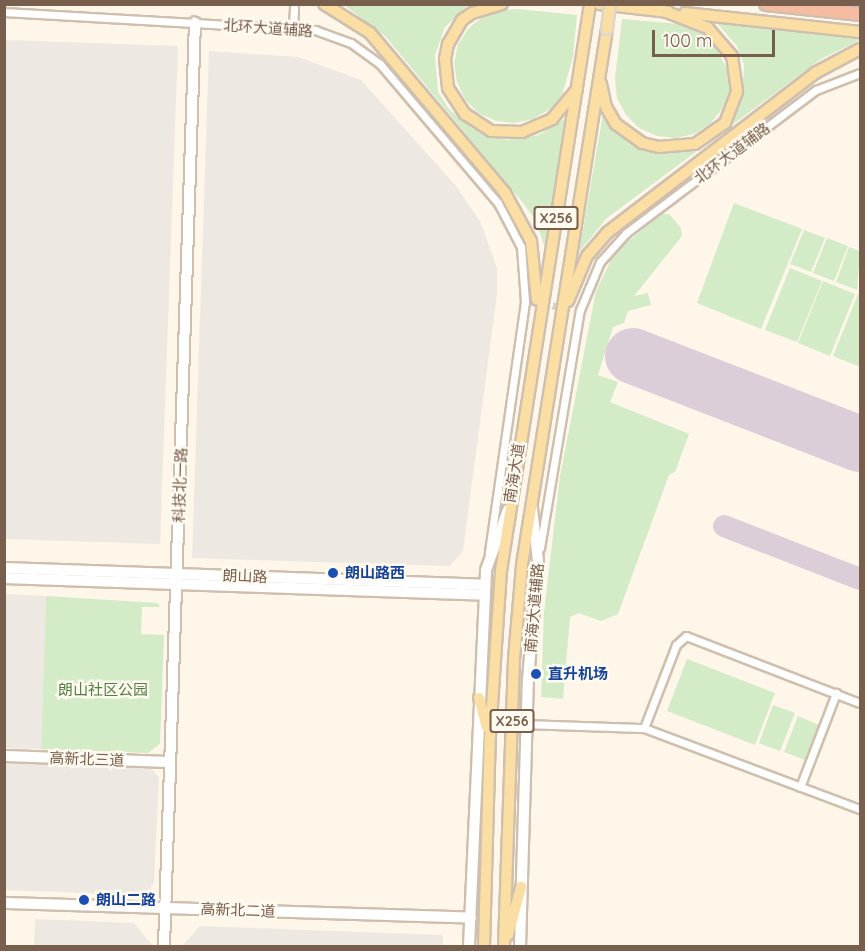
<!DOCTYPE html>
<html>
<head>
<meta charset="utf-8">
<style>
  body { margin:0 }
  #map { position:relative; width:865px; height:951px; overflow:hidden; background:#fdf6e9; font-family:Quicksand,"Noto Sans SC",sans-serif }
  div>[style] { position:absolute }
  [style*='--x'] { left:calc(var(--x)*1px); top:calc(var(--y)*1px); width:calc(var(--w)*1px); rotate:calc(var(--a)*1deg) }
  .industrial>* { inset:0; background:#eee8e2 }
  .green>* { inset:0; background:#d4ebc7 }
  .taxiway>* { height:22px; margin:-11px; padding:0 11px; transform-origin:11px; border-radius:11px; background:#dcced8 }
  .runway>* { height:56px; margin:-28px; padding:0 28px; transform-origin:28px; border-radius:28px; background:#dcced8 }
  .street-tunnel>* { height:7px; margin-top:-3.5px; transform-origin:0; background:repeating-linear-gradient(90deg,#dcd0c2 0 7px,transparent 0 10.5px) }
  .roads { filter:drop-shadow(2px 0 #cfbfae) drop-shadow(-2px 0 #cfbfae) drop-shadow(0 2px #cfbfae) drop-shadow(0 -2px #cfbfae) }
  .street>* { height:7px; margin:-3.5px; padding:0 3.5px; transform-origin:3.5px; border-radius:3.5px; background:#fff }
  .secondary>* { height:10px; margin:-5px; padding:0 5px; transform-origin:5px; border-radius:5px; background:#fff }
  .primary>* { height:10px; margin:-5px; padding:0 5px; transform-origin:5px; border-radius:5px; background:#fadea3 }
  .highway>* { height:12px; margin:-6px; padding:0 6px; transform-origin:6px; border-radius:6px; background:#f6bca1 }
  .bridges { filter:drop-shadow(2px 0 #dcd5d0) drop-shadow(-2px 0 #dcd5d0) drop-shadow(0 2px #dcd5d0) drop-shadow(0 -2px #dcd5d0) }
  .primary-bridge>* { height:10px; margin:-5px; padding:0 5px; transform-origin:5px; border-radius:5px; background:#fadea3 }
  .dots>* { width:16px; height:16px; translate:-50% -50%; box-sizing:border-box; border:3px solid #fffaf0; border-radius:50% }
  span { translate:-50% -50%; white-space:nowrap; text-align:center; line-height:1.15; -webkit-text-stroke:5px #fffaf0; paint-order:stroke }
  .shield-label span { padding:2px 4px; background:#fffaf0; border:2px solid; border-radius:4px; -webkit-text-stroke-width:0 }
  .shield-label { font-size:14px; color:#785e4c; font-weight:700 }
  .street-label { font-size:15px; color:#785e4c }
  .transit-label { font-size:15px; color:#164399; font-weight:700 }
  .left { translate:0 -50%; text-align:left }
  .park-label { font-size:15px; color:#527d43 }
  .frame { position:absolute; inset:0; border:6px solid #785e4c; pointer-events:none }
  .scale { position:absolute; left:652px; top:30px; width:123px; height:27px; box-sizing:border-box; border:3px solid #785e4c; border-top:0; padding-left:8px; font-size:18px; line-height:21px; white-space:nowrap; color:#785e4c; -webkit-text-stroke:4px #fffaf0; paint-order:stroke }
</style>
</head>
<body>
<div id="map">
  <div class="industrial">
    <div style="clip-path:polygon(5px 40px,178px 46px,160px 544px,5px 539px)"></div>
    <div style="clip-path:polygon(209px 51px,298px 57px,361px 80px,456px 186px,481px 223px,497px 268px,497px 294px,463px 551px,450px 566px,192px 558px)"></div>
    <div style="clip-path:polygon(5px 594px,46px 596px,41px 749px,5px 748px)"></div>
    <div style="clip-path:polygon(5px 763px,151px 768px,159px 777px,154px 882px,150px 889px,137px 895px,5px 890px)"></div>
    <div style="clip-path:polygon(35px 919px,134px 923px,153px 946px,34px 946px)"></div>
    <div style="clip-path:polygon(200px 926px,443px 935px,443px 946px,182px 946px)"></div>
  </div>
  <div class="green">
    <div style="clip-path:polygon(344px 5px,468px 5px,445px 27px,435px 55px,438px 92px,449px 109px,473px 129px,506px 140px,539px 135px,566px 118px,545px 248px,535px 219px,523px 203px,385px 36px)"></div>
    <div style="clip-path:polygon(518px 9px,577px 15px,573px 57px,562px 95px,550px 109px,533px 119px,514px 123px,496px 121px,478px 113px,465px 99px,457px 82px,454px 63px,458px 45px,468px 29px,482px 17px,500px 10px)"></div>
    <div style="clip-path:polygon(622px 19px,679px 24px,697px 29px,712px 40px,729px 73px,729px 91px,722px 109px,710px 124px,694px 134px,676px 138px,657px 136px,639px 128px,626px 115px,617px 98px,615px 79px)"></div>
    <div style="clip-path:polygon(715px 21px,860px 36px,860px 40px,821px 59px,607px 218px,579px 252px,604px 108px,617px 131px,632px 144px,667px 154px,700px 146px,724px 130px,733px 118px,742px 96px,744px 65px,737px 46px)"></div>
    <div style="clip-path:polygon(734px 203px,802px 229px,761px 329px,697px 303px)"></div>
    <div style="clip-path:polygon(662px 214px,669px 214px,681px 228px,682px 236px,634px 296px,648px 293px,651px 305px,628px 311px,624px 323px,613px 327px,598px 375px,618px 382px,610px 402px,689px 434px,675px 472px,669px 475px,618px 614px,601px 621px,579px 613px,570px 617px,563px 699px,541px 697px,544px 612px,560px 476px,596px 291px,615px 252px)"></div>
    <div style="clip-path:polygon(804px 230px,825px 238px,811px 272px,790px 264px)"></div>
    <div style="clip-path:polygon(827px 238px,848px 246px,834px 281px,813px 273px)"></div>
    <div style="clip-path:polygon(849px 247px,860px 251px,857px 290px,836px 282px)"></div>
    <div style="clip-path:polygon(790px 268px,822px 281px,797px 342px,765px 330px)"></div>
    <div style="clip-path:polygon(823px 281px,855px 294px,830px 356px,798px 343px)"></div>
    <div style="clip-path:polygon(858px 294px,860px 295px,860px 367px,833px 356px)"></div>
    <div style="clip-path:polygon(46px 596px,158px 603px,160px 607px,142px 607px,141px 634px,164px 635px,160px 744px,148px 753px,41px 749px)"></div>
    <div style="clip-path:polygon(687px 659px,775px 693px,755px 745px,667px 711px)"></div>
    <div style="clip-path:polygon(773px 705px,795px 713px,780px 751px,759px 743px)"></div>
    <div style="clip-path:polygon(798px 716px,819px 725px,805px 760px,784px 752px)"></div>
  </div>
  <div class="taxiway">
    <div style="--x:724;--y:526;--w:146;--a:21.3"></div>
  </div>
  <div class="runway">
    <div style="--x:633;--y:356;--w:243;--a:21.2"></div>
  </div>
  <div class="street-tunnel">
    <div style="--x:532;--y:302;--w:42;--a:9.7"></div>
  </div>
  <div class="roads">
    <div class="street">
      <div style="--x:4;--y:12;--w:312;--a:3.3"></div>
      <div style="--x:315;--y:30;--w:38;--a:20"></div>
      <div style="--x:351;--y:43;--w:36;--a:36"></div>
      <div style="--x:380;--y:64;--w:182;--a:49.7"></div>
      <div style="--x:498;--y:203;--w:50;--a:62.4"></div>
      <div style="--x:521;--y:247;--w:55;--a:85.8"></div>
      <div style="--x:525;--y:302;--w:254;--a:98.2"></div>
      <div style="--x:293;--y:27;--w:20;--a:-87"></div>
      <div style="--x:540;--y:548;--w:241;--a:-80.5"></div>
      <div style="--x:580;--y:310;--w:52;--a:-67.4"></div>
      <div style="--x:600;--y:262;--w:39;--a:-48"></div>
      <div style="--x:626;--y:233;--w:238;--a:-37"></div>
      <div style="--x:816;--y:90;--w:47;--a:-21.1"></div>
      <div style="--x:527;--y:724;--w:117;--a:2"></div>
      <div style="--x:644;--y:728;--w:231;--a:20.6"></div>
      <div style="--x:644;--y:728;--w:89;--a:-68.9"></div>
      <div style="--x:676;--y:645;--w:13;--a:-42"></div>
      <div style="--x:686;--y:636;--w:186;--a:21.1"></div>
      <div style="--x:800;--y:787;--w:101;--a:-69"></div>
    </div>
    <div class="secondary">
      <div style="--x:4;--y:568;--w:481;--a:2"></div>
      <div style="--x:4;--y:578;--w:481;--a:2"></div>
      <div style="--x:4;--y:756;--w:166;--a:2.1"></div>
      <div style="--x:4;--y:903;--w:467;--a:1.8"></div>
      <div style="--x:164;--y:946;--w:924;--a:-88.08"></div>
      <div style="--x:469;--y:946;--w:376;--a:-87.4"></div>
      <div style="--x:486;--y:570;--w:64;--a:-69.9"></div>
      <div style="--x:520;--y:946;--w:266;--a:-88.3"></div>
      <div style="--x:528;--y:680;--w:119;--a:-85.2"></div>
      <div style="--x:538;--y:561;--w:53;--a:-96.5"></div>
    </div>
    <div class="primary">
      <div style="--x:324;--y:4;--w:54;--a:32.2"></div>
      <div style="--x:370;--y:33;--w:209;--a:49.8"></div>
      <div style="--x:505;--y:193;--w:55;--a:61.6"></div>
      <div style="--x:531;--y:241;--w:59;--a:84.2"></div>
      <div style="--x:502;--y:4;--w:31;--a:163"></div>
      <div style="--x:472;--y:13;--w:12;--a:145"></div>
      <div style="--x:462;--y:20;--w:28;--a:120"></div>
      <div style="--x:448;--y:44;--w:15;--a:101"></div>
      <div style="--x:445;--y:59;--w:29;--a:84"></div>
      <div style="--x:448;--y:88;--w:31;--a:57"></div>
      <div style="--x:465;--y:114;--w:31;--a:33"></div>
      <div style="--x:491;--y:131;--w:31;--a:2"></div>
      <div style="--x:522;--y:132;--w:33;--a:-23"></div>
      <div style="--x:552;--y:119;--w:39;--a:-50"></div>
      <div style="--x:599;--y:4;--w:70;--a:6.5"></div>
      <div style="--x:685;--y:13;--w:176;--a:6.2"></div>
      <div style="--x:601;--y:84;--w:24;--a:78"></div>
      <div style="--x:606;--y:107;--w:20;--a:60"></div>
      <div style="--x:616;--y:124;--w:32;--a:36"></div>
      <div style="--x:642;--y:143;--w:17;--a:13"></div>
      <div style="--x:659;--y:147;--w:36;--a:-5"></div>
      <div style="--x:695;--y:144;--w:37;--a:-35"></div>
      <div style="--x:725;--y:123;--w:34;--a:-69"></div>
      <div style="--x:737;--y:91;--w:35;--a:-98"></div>
      <div style="--x:732;--y:56;--w:37;--a:-131"></div>
      <div style="--x:708;--y:28;--w:47;--a:-158.9"></div>
      <div style="--x:568;--y:301;--w:49;--a:-67.1"></div>
      <div style="--x:587;--y:256;--w:32;--a:-49"></div>
      <div style="--x:608;--y:232;--w:261;--a:-37.5"></div>
      <div style="--x:815;--y:73;--w:51;--a:-28.1"></div>
      <div style="--x:479;--y:698;--w:30;--a:75"></div>
      <div style="--x:508;--y:935;--w:50;--a:-74.8"></div>
      <div style="--x:484;--y:946;--w:210;--a:-88.4"></div>
      <div style="--x:490;--y:736;--w:165;--a:-86.2"></div>
      <div style="--x:501;--y:571;--w:574;--a:-81.08"></div>
      <div style="--x:504;--y:946;--w:287;--a:-88"></div>
      <div style="--x:514;--y:659;--w:94;--a:-85.1"></div>
      <div style="--x:522;--y:565;--w:543;--a:-80.99"></div>
    </div>
    <div class="highway">
      <div style="--x:766;--y:4;--w:95;--a:6.1"></div>
    </div>
  </div>
  <div class="bridges">
    <div class="primary-bridge">
      <div style="--x:607;--y:29;--w:25;--a:-83"></div>
    </div>
  </div>
  <div class="dots">
    <div style="left:333px;top:573px;background:#1a4fb4"></div>
    <div style="left:536px;top:674px;background:#1a4fb4"></div>
    <div style="left:84px;top:900px;background:#1a4fb4"></div>
  </div>
  <div class="shield-label">
    <span style="left:556px;top:218px">X256</span>
    <span style="left:512px;top:721px">X256</span>
  </div>
  <div class="street-label">
    <span style="left:268px;top:28px;rotate:4deg">北环大道辅路</span>
    <span style="left:732px;top:153px;rotate:-37deg">北环大道辅路</span>
    <span style="left:514px;top:473px;rotate:-81deg">南海大道</span>
    <span style="left:180px;top:485px;rotate:-88deg">科技北一路</span>
    <span style="left:245px;top:576px;rotate:2deg">朗山路</span>
    <span style="left:534px;top:608px;rotate:-85deg">南海大道辅路</span>
    <span style="left:87px;top:759px;rotate:2deg">高新北三道</span>
    <span style="left:238px;top:910px;rotate:2deg">高新北二道</span>
  </div>
  <div class="transit-label">
    <span class="left" style="left:345px;top:573px">朗山路西</span>
    <span class="left" style="left:548px;top:674px">直升机场</span>
    <span class="left" style="left:96px;top:900px">朗山二路</span>
  </div>
  <div class="park-label">
    <span style="left:103px;top:690px">朗山社区公园</span>
  </div>
  <div class="frame"></div>
  <div class="scale">100 m</div>
</div>
</body>
</html>
